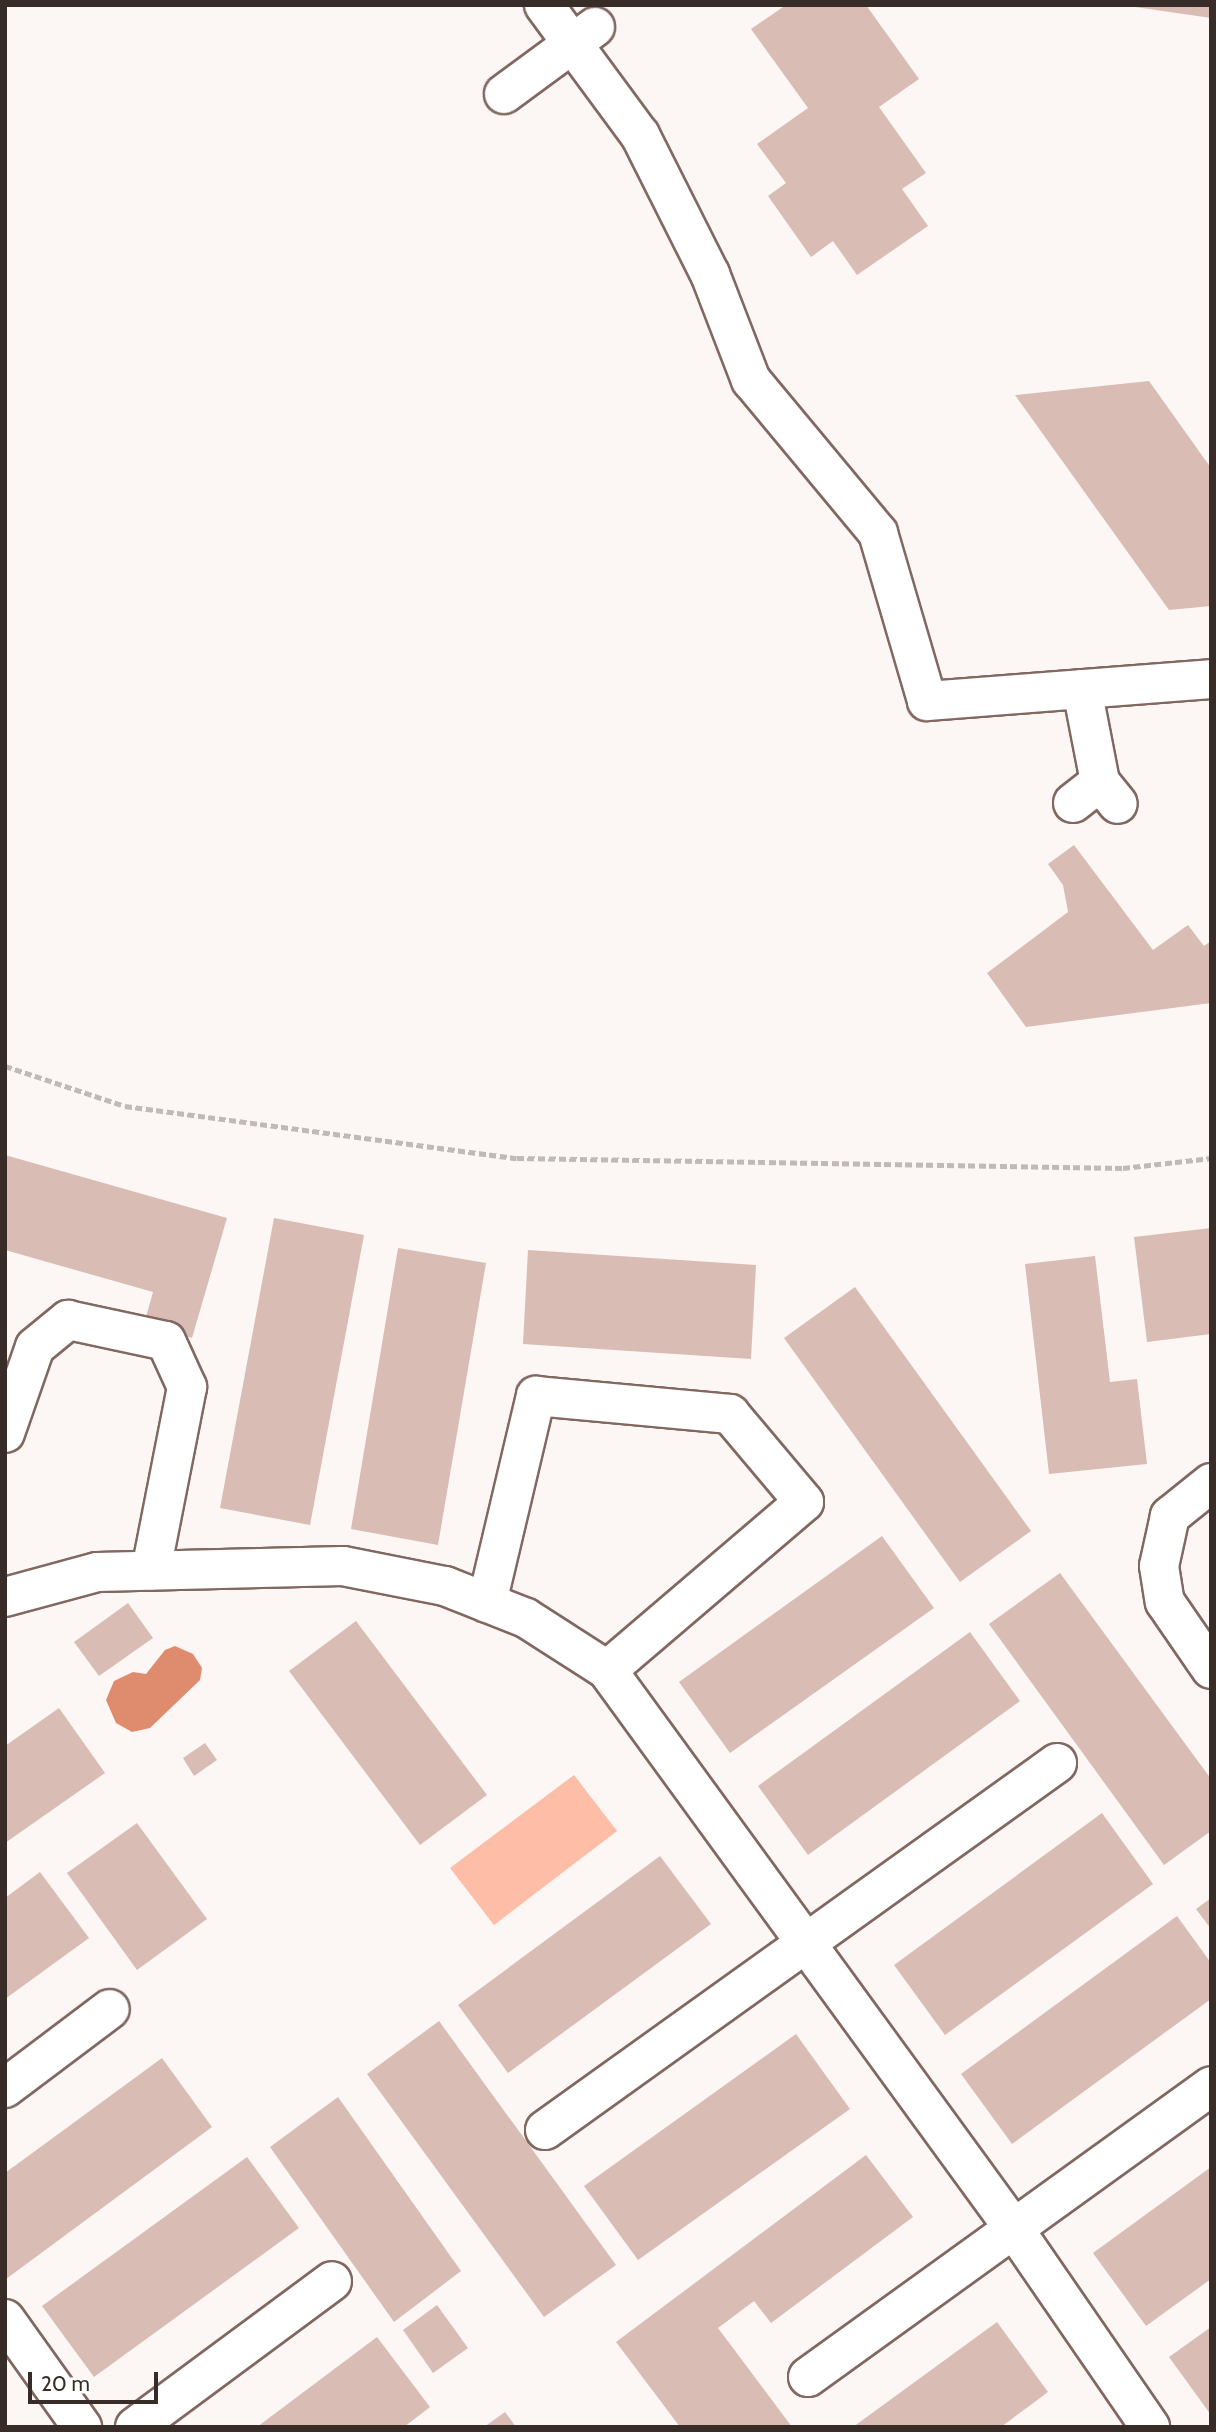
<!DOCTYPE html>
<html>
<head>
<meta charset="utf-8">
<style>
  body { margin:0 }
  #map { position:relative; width:1216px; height:2432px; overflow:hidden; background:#fcf6f4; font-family:Cabin,sans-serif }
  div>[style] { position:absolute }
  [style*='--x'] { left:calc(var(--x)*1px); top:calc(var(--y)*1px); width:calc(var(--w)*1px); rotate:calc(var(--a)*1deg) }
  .green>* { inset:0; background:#fdbda6 }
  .water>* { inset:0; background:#df8b6d }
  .building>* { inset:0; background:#d9bdb4 }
  .path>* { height:4.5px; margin-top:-2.25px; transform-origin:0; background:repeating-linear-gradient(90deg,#c0b9b6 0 7px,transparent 0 10.5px) }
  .roads { filter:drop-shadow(2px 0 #816860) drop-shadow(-2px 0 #816860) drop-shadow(0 2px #816860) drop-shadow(0 -2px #816860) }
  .minor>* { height:38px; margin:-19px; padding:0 19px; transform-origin:19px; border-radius:19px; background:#fff }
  span { translate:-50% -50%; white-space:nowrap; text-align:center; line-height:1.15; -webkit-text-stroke:7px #fff; paint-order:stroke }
  .frame { position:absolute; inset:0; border:7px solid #372c28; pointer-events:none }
  .scale { position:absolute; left:28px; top:2372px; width:130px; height:32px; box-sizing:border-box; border:4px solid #372c28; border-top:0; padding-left:9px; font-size:21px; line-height:24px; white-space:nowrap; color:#372c28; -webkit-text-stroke:5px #fff; paint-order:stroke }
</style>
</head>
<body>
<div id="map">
  <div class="green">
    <div style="clip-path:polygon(574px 1775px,617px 1831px,494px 1925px,450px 1868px)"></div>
  </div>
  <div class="water">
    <div style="clip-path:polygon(175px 1646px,193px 1654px,202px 1668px,200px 1680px,150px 1728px,132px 1732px,116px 1723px,106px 1700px,114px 1681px,133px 1672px,146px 1674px,165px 1650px)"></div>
  </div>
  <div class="building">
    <div style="clip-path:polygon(786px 5px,866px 5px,919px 79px,879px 107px,926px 173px,902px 189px,928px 226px,857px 275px,833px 241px,811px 257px,768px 196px,786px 183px,757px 144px,808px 108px,751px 29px)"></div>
    <div style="clip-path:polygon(1135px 5px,1211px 5px,1211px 18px,1135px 7px)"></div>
    <div style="clip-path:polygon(1149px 381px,1211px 468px,1211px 606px,1169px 610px,1015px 395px)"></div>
    <div style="clip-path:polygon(1074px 845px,1153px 950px,1188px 925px,1204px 946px,1211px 941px,1211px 1003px,1026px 1027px,987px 973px,1068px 912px,1063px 885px,1048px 864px)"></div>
    <div style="clip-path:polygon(5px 1155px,227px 1218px,192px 1338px,144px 1324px,153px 1292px,5px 1250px)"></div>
    <div style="clip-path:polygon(274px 1218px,364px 1235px,310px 1525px,220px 1508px)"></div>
    <div style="clip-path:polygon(1211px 1228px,1211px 1334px,1147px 1342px,1134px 1237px)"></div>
    <div style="clip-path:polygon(398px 1248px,486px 1263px,438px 1545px,351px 1529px)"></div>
    <div style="clip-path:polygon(528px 1250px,756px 1265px,751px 1359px,523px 1344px)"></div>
    <div style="clip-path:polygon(1095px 1256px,1110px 1382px,1137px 1379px,1147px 1464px,1049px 1474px,1025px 1264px)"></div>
    <div style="clip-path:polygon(855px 1287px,1031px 1531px,960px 1582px,784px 1338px)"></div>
    <div style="clip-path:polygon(882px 1536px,934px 1608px,730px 1753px,679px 1682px)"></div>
    <div style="clip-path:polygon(1060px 1573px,1211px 1779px,1211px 1831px,1164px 1865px,989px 1624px)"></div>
    <div style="clip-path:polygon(128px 1603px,153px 1638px,99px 1676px,74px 1642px)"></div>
    <div style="clip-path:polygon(356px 1621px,487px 1795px,420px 1845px,289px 1671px)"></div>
    <div style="clip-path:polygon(970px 1632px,1020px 1701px,808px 1855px,758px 1786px)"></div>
    <div style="clip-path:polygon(59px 1708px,105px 1773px,5px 1843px,5px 1746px)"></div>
    <div style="clip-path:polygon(205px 1743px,217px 1760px,194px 1776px,183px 1758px)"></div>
    <div style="clip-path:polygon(1102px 1813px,1153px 1884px,945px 2035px,894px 1965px)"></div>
    <div style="clip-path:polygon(137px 1823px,207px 1919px,137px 1970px,67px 1873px)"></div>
    <div style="clip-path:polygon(660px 1856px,711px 1924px,508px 2073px,458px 2005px)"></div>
    <div style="clip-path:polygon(40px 1872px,89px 1938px,5px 1999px,5px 1898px)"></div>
    <div style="clip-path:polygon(1211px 1898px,1211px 1929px,1196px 1909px)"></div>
    <div style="clip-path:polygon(1177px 1916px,1211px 1963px,1211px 1999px,1012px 2144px,961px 2074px)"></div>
    <div style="clip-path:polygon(439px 2021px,616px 2265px,544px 2317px,367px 2074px)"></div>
    <div style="clip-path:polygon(796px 2034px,850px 2109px,638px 2260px,584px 2186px)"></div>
    <div style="clip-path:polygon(162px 2058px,212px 2127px,6px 2279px,5px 2173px)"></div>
    <div style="clip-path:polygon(338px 2097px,461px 2271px,394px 2322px,270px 2147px)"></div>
    <div style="clip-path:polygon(866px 2155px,913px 2217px,771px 2323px,754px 2301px,718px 2328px,792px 2427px,680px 2427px,616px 2342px)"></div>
    <div style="clip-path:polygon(247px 2157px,299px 2228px,94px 2377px,42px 2306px)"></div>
    <div style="clip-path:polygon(1211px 2167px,1211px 2279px,1146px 2326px,1093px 2253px)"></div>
    <div style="clip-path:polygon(437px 2305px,468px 2348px,433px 2373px,403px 2330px)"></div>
    <div style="clip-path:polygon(997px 2322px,1048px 2392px,1001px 2427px,853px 2427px)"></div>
    <div style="clip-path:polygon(1211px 2327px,1211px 2415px,1169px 2357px)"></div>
    <div style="clip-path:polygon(377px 2337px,430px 2407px,404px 2427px,257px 2427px)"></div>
    <div style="clip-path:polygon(505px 2412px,516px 2427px,484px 2427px)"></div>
  </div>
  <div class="path">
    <div style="--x:5;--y:1066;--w:126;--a:18.4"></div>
    <div style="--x:125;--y:1106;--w:395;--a:7.6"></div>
    <div style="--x:517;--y:1158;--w:606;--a:0.95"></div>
    <div style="--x:1123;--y:1168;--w:89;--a:-6.5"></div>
  </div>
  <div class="roads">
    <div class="minor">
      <div style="--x:544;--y:5;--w:162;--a:53.6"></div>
      <div style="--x:640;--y:135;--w:156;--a:63.3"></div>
      <div style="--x:710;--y:274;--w:114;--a:68.9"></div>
      <div style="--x:751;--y:380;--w:199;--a:50.3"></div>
      <div style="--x:878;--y:533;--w:175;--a:73.7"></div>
      <div style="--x:927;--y:701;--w:285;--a:-4.4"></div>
      <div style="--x:504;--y:94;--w:113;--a:-36.4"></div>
      <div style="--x:1082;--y:689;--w:95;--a:79"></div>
      <div style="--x:1100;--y:782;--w:28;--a:51"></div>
      <div style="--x:1073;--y:803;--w:34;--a:-38"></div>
      <div style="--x:5;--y:1433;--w:91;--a:-70.8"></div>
      <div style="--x:35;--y:1347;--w:43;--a:-39.3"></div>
      <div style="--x:68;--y:1320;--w:100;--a:12.1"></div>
      <div style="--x:166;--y:1341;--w:51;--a:65.5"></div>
      <div style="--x:187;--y:1387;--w:187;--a:101.1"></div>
      <div style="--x:1211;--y:1483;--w:53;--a:141.2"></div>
      <div style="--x:1170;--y:1516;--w:51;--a:102.4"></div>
      <div style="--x:1159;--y:1566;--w:36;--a:81"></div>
      <div style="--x:1165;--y:1602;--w:81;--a:55.5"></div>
      <div style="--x:5;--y:1597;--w:95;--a:-15.2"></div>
      <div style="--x:97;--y:1572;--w:246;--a:-1.4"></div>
      <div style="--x:343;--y:1566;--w:104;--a:11.1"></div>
      <div style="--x:445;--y:1586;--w:87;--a:21.6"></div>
      <div style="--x:526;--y:1618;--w:96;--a:32.7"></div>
      <div style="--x:607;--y:1670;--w:688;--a:53.93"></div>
      <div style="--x:1012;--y:2226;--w:244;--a:55.5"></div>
      <div style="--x:487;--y:1603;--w:213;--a:-76.7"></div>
      <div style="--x:536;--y:1396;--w:195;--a:5.3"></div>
      <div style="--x:730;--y:1414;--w:115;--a:49.9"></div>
      <div style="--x:804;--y:1502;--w:259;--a:139.5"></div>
      <div style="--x:5;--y:2088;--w:131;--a:-37"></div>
      <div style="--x:545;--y:2130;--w:630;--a:-35.63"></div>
      <div style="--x:5;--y:2319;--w:133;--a:54.5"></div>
      <div style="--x:808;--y:2377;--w:497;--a:-35.8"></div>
      <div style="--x:135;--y:2427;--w:245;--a:-36.5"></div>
    </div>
  </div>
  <div class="frame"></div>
  <div class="scale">20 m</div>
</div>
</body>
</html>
